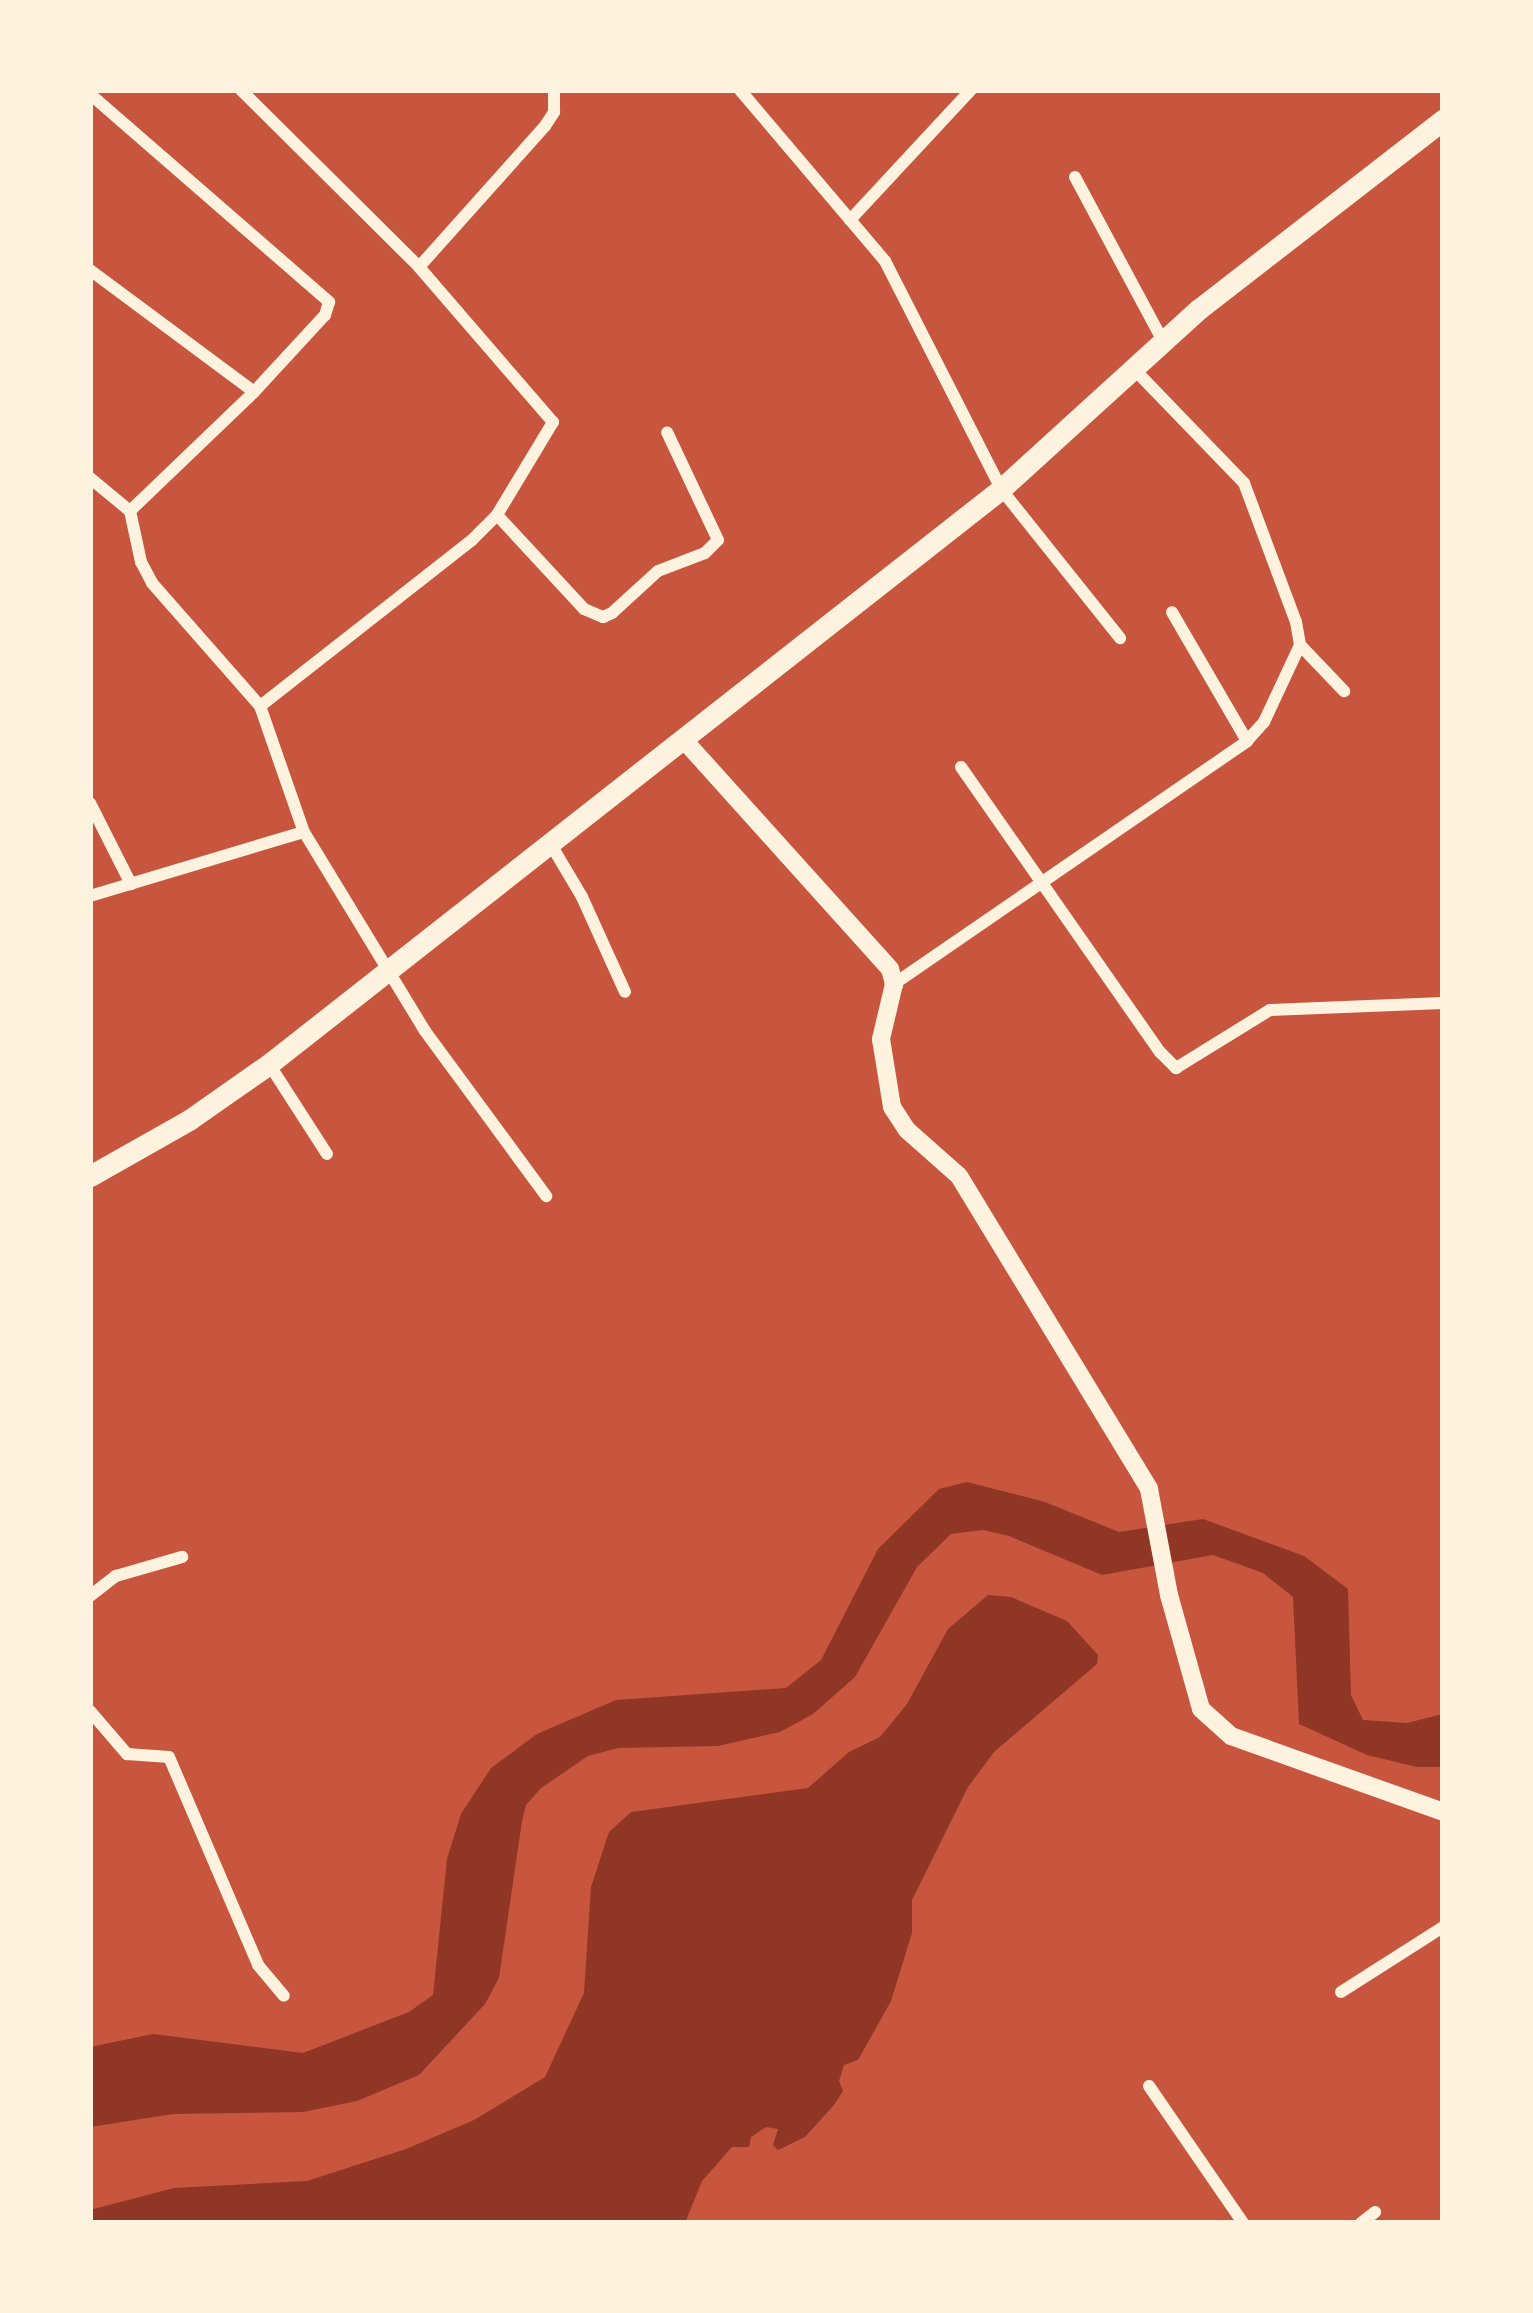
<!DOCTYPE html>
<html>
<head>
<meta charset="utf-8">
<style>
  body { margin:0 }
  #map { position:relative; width:1533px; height:2313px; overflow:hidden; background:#c8553d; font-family:"PT Sans",sans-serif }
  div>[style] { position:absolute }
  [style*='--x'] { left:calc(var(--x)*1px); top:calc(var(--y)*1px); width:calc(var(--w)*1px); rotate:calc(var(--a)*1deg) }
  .water>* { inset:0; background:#8f3625 }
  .minor>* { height:12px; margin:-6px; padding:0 6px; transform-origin:6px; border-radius:6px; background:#fff3e0 }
  .tertiary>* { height:18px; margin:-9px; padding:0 9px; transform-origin:9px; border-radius:9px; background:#fff3e0 }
  .secondary>* { height:21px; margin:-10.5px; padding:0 10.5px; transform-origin:10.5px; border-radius:10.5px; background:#fff3e0 }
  span { translate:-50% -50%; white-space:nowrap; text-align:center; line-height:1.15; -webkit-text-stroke:12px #fff3e0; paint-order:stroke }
  .frame { position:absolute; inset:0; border:93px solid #fff3e0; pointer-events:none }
</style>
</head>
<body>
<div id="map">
  <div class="water">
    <div style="clip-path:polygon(967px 1482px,1045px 1502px,1119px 1532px,1203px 1519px,1304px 1556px,1348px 1589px,1351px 1695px,1363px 1720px,1407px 1723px,1443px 1714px,1443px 1767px,1417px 1767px,1367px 1755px,1299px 1724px,1293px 1597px,1263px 1573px,1213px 1555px,1102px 1575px,1009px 1536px,983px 1530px,951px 1534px,917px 1567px,855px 1677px,813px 1714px,780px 1732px,718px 1746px,618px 1748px,588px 1756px,541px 1788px,526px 1805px,522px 1821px,499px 1978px,485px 2004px,419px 2075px,357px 2101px,303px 2112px,173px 2114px,90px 2127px,90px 2047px,153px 2034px,303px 2053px,409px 2012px,433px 1995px,447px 1859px,461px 1814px,491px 1768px,537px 1734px,616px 1700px,786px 1688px,821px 1660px,878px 1549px,939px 1489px)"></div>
    <div style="clip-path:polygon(988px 1595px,1011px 1597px,1067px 1621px,1098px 1655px,1097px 1664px,994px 1752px,968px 1787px,912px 1900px,912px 1933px,891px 2001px,858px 2060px,844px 2065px,839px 2081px,843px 2091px,834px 2105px,805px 2137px,778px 2150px,773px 2145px,778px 2129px,766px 2127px,751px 2137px,749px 2147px,732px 2147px,702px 2181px,685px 2223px,90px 2223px,90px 2210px,174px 2188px,307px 2181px,406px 2149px,474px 2120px,545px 2077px,584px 1993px,591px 1887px,609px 1832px,631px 1812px,808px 1788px,849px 1752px,880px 1737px,907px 1704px,948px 1629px)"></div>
  </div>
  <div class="minor">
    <div style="--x:241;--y:90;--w:251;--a:44.8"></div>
    <div style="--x:419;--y:267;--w:205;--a:49.2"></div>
    <div style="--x:553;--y:422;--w:109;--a:121.1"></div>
    <div style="--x:497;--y:515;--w:35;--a:135"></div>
    <div style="--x:472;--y:540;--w:269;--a:141.9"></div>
    <div style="--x:740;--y:90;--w:224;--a:49.7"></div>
    <div style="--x:885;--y:261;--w:256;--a:63"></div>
    <div style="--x:1001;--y:489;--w:191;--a:51.4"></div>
    <div style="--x:90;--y:94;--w:317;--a:41"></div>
    <div style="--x:329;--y:302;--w:14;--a:107"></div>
    <div style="--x:325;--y:315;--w:105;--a:132.7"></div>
    <div style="--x:254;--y:392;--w:172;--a:136.2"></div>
    <div style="--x:1075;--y:177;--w:186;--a:61.8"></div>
    <div style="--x:850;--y:220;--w:178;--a:-47.1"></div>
    <div style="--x:419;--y:267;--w:189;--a:-48.2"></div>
    <div style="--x:545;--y:126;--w:17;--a:-57"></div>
    <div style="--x:554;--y:112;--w:22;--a:-90"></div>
    <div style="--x:90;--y:270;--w:204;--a:36.6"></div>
    <div style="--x:1133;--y:368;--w:160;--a:46"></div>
    <div style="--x:1244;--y:483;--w:148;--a:69.5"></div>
    <div style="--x:1296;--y:622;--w:23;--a:80"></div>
    <div style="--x:1300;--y:645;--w:85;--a:115.1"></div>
    <div style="--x:1264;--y:722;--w:25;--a:132"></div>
    <div style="--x:90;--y:478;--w:52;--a:39.5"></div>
    <div style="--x:130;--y:511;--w:52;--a:77.8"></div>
    <div style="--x:141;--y:562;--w:24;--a:62"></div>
    <div style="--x:152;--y:583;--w:164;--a:48.7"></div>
    <div style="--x:260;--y:706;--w:133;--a:70.8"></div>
    <div style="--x:304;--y:832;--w:233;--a:58.7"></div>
    <div style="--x:425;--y:1031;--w:205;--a:53.7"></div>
    <div style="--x:497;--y:515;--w:128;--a:47.2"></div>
    <div style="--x:584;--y:609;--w:21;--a:23"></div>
    <div style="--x:603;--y:617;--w:10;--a:-24"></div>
    <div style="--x:612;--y:613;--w:62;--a:-42.4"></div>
    <div style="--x:658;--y:571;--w:50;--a:-21"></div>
    <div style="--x:705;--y:553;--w:18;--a:-45"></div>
    <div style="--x:718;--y:540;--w:119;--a:-115.3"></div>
    <div style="--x:1300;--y:645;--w:64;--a:46.3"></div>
    <div style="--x:961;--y:767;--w:348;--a:55.1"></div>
    <div style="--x:1160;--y:1052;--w:23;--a:45"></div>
    <div style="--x:1176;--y:1068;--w:110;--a:-31.7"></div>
    <div style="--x:1270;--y:1010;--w:173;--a:-2.3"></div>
    <div style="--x:90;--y:803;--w:91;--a:63.2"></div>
    <div style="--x:550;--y:843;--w:63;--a:59.3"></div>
    <div style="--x:582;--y:897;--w:104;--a:65.6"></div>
    <div style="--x:90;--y:896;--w:223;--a:-16.7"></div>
    <div style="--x:894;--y:984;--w:429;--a:-34.5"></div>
    <div style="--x:1247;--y:741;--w:149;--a:-120.2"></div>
    <div style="--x:269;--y:1064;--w:107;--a:57.2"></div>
    <div style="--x:90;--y:1596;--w:33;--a:-38"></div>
    <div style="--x:116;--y:1576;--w:69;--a:-16.1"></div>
    <div style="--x:90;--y:1711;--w:57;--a:49.3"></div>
    <div style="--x:127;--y:1754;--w:42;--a:4.1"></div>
    <div style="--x:169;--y:1757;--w:226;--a:66.8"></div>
    <div style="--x:258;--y:1965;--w:40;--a:50"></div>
    <div style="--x:1341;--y:1992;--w:121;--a:-32.5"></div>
    <div style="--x:1149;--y:2086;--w:166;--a:55.5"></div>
    <div style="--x:1361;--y:2223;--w:18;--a:-38"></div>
  </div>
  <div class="tertiary">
    <div style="--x:683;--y:739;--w:309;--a:48"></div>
    <div style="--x:890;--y:969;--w:16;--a:75"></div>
    <div style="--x:894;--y:984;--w:57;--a:103.3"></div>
    <div style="--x:881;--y:1039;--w:69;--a:80.8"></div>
    <div style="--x:892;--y:1107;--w:27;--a:57"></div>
    <div style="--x:907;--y:1130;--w:69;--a:41.5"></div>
    <div style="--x:959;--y:1176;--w:366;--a:58.7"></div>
    <div style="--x:1149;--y:1489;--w:108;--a:79.3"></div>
    <div style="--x:1169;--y:1595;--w:118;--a:74.3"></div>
    <div style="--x:1201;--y:1709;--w:40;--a:42"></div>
    <div style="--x:1231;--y:1736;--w:225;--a:19.7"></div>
  </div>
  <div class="secondary">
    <div style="--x:90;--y:1176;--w:114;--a:-29.5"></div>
    <div style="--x:189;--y:1120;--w:98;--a:-35"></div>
    <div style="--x:269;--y:1064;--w:931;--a:-38.15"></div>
    <div style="--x:1001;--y:489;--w:268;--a:-42.3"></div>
    <div style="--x:1199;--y:309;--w:309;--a:-37.8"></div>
  </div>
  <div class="frame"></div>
</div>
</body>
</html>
